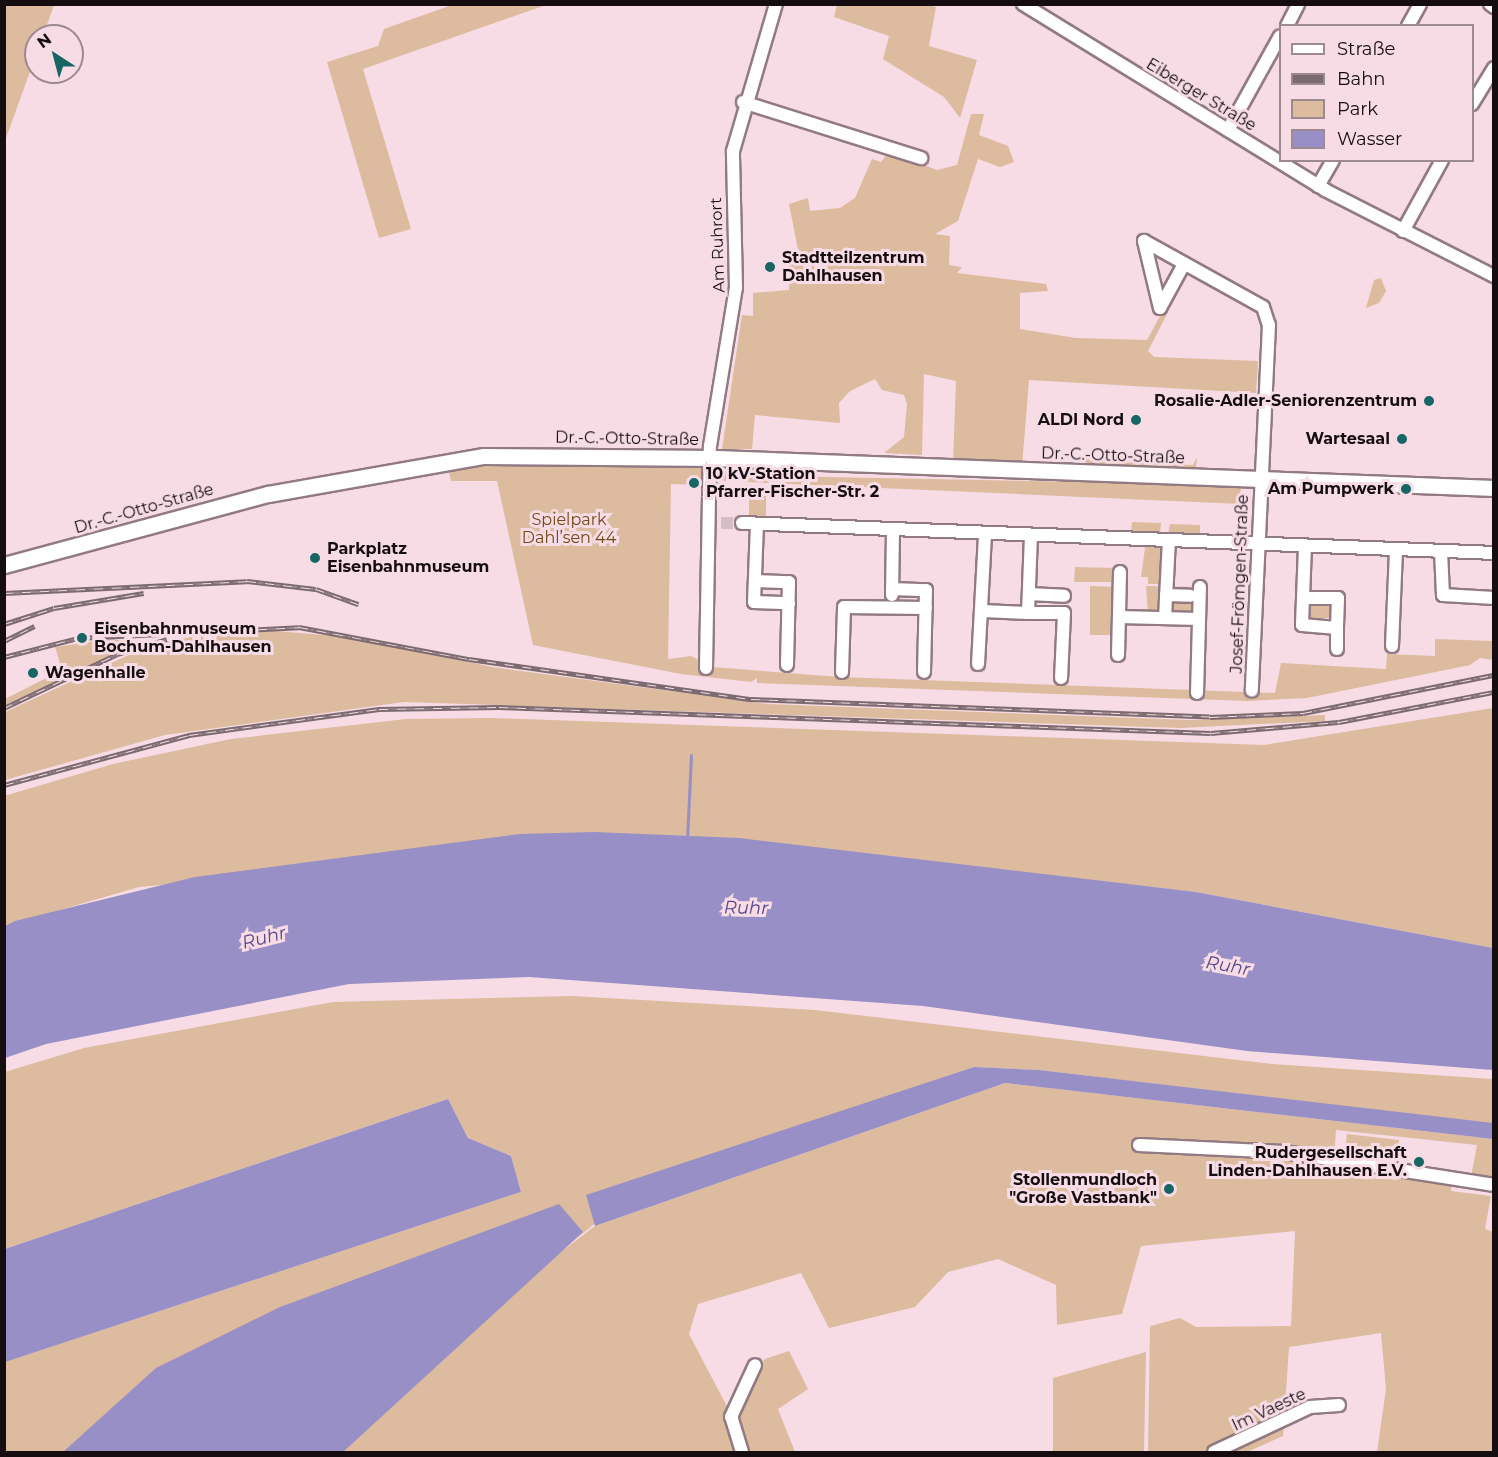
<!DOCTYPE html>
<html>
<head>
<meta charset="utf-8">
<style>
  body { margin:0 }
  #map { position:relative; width:1498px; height:1457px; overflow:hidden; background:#f7dce5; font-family:Montserrat,sans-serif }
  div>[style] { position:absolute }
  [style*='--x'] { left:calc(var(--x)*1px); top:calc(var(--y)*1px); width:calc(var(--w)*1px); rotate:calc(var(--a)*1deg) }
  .green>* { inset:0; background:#dcbb9f }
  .water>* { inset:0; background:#988fc7 }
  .stream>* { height:3px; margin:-1.5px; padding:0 1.5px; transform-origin:1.5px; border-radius:1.5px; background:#988fc7 }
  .minor-tunnel>* { height:12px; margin-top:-6px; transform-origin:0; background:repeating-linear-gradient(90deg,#d5bdc5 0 12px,transparent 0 18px) }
  .roads { filter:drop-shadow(2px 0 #927a82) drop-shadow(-2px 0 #927a82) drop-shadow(0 2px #927a82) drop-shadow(0 -2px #927a82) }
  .minor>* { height:12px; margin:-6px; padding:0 6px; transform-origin:6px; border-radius:6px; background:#fff }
  .tertiary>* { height:15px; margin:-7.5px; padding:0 7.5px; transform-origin:7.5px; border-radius:7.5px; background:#fff }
  .rail>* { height:5px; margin-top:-2.5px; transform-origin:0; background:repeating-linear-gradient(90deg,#f7dce5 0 9px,#7b6a6f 0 18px); box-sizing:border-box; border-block:2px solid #7b6a6f }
  .dots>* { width:16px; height:16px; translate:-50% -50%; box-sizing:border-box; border:3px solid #f7dce5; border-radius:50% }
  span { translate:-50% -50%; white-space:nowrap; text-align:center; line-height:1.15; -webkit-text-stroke:6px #f7dce5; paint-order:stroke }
  .street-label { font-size:16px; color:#160d10 }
  .poi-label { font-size:16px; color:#160d10; font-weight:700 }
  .left { translate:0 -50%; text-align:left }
  .right { translate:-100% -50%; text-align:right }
  .park-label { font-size:16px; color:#764716 }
  .water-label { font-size:18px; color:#56478d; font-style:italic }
  .frame { position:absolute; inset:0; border:6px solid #160d10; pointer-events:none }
  .legend { position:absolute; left:1279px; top:24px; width:195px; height:138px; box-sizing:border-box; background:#f7dce5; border:2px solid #9d8990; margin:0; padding:8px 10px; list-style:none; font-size:18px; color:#160d10 }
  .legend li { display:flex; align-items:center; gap:12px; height:30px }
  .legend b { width:30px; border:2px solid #9d8990 }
  .north { position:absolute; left:24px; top:24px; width:60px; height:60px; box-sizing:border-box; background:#f7dce5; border:2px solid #9d8990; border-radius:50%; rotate:324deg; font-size:16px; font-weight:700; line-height:24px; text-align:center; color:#160d10 }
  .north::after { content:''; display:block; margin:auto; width:21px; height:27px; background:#176664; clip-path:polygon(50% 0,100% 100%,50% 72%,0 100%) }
</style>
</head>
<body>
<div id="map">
  <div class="green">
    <div style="clip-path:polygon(924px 4px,936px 7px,929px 46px,977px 60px,960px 118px,944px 97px,883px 59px,889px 36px,834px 17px,837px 5px)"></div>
    <div style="clip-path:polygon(4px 5px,54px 5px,43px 36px,36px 36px,36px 55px,5px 141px)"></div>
    <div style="clip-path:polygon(452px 5px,546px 5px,363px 69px,411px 229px,379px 238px,327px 62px,378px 46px,384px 29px)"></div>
    <div style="clip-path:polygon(971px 114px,984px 114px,979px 135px,1008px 146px,1014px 162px,1000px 167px,978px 159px,958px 221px,935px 234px,950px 236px,949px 265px,962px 267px,957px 273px,1046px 284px,1048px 291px,1020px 293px,1020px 329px,1076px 338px,1147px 340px,1161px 314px,1167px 314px,1148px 351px,1154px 357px,1258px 361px,1256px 393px,1029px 380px,1022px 466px,953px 462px,956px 381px,924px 374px,922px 455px,884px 453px,904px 437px,907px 404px,904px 395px,882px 390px,875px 379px,850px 391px,839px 403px,840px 423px,755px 415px,752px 449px,722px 449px,742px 315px,753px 316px,753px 293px,789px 290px,790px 258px,799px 255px,789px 204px,808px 198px,810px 211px,840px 208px,855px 198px,872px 159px,881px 162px,889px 152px,937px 170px,957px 165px)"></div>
    <div style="clip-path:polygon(1381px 278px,1386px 291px,1379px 303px,1366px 308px,1374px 280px)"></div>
    <div style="clip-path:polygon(1086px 453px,1090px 461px,1193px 465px,1197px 457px,1196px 468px,1085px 464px)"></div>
    <div style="clip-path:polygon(497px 463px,705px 465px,705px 485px,671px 484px,668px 659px,691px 656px,712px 667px,840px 677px,1275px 693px,1281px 663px,1386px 669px,1387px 654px,1435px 656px,1435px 639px,1493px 641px,1493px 660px,1480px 658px,1470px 665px,1307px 698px,1247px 701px,757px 683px,757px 678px,751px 682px,681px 674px,533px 645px,497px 481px,451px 481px,448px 467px)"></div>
    <div style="clip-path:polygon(734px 467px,776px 467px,775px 476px,1241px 485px,1240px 504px,724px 481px,719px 475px)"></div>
    <div style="clip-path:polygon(749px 495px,766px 495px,766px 520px,749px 521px)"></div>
    <div style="clip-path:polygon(1132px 522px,1161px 523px,1160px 534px,1131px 533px)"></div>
    <div style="clip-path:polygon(1170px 524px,1200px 525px,1200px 536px,1168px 535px)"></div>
    <div style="clip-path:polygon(1139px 542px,1163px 543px,1160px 584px,1148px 584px,1148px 577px,1141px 577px,1145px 548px)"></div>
    <div style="clip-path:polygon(1075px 567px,1116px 568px,1115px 582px,1074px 582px)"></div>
    <div style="clip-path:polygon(1090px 586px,1116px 587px,1112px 635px,1090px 635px)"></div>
    <div style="clip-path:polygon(1146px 586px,1200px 587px,1195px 612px,1148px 615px)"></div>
    <div style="clip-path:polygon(1306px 600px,1335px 602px,1334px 618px,1307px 618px)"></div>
    <div style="clip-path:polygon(263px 630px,361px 638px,492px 667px,768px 704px,1188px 720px,1325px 715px,1325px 721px,1181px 728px,404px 702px,165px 735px,5px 780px,5px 712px,144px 648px,199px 635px)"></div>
    <div style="clip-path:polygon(111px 639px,140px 643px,5px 705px,5px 699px,62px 670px,55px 647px)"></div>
    <div style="clip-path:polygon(1493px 708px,1493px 948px,1196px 892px,688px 836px,139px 887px,5px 926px,4px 796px,113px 764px,231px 739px,406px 719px,491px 718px,1264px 745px)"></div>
    <div style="clip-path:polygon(572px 996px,815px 1010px,1272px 1064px,1493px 1079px,1493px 1124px,1039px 1070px,974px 1067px,835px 1114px,598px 1221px,536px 1271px,595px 1226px,1005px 1083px,1493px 1139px,1493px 1186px,1471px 1177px,1477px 1145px,1336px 1130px,1334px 1160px,1335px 1172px,1397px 1180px,1398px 1173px,1452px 1181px,1451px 1191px,1491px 1196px,1485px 1229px,1494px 1232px,1493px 1452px,1377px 1452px,1386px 1389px,1381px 1333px,1289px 1347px,1283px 1436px,1247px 1452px,1148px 1452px,1150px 1326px,1180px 1318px,1196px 1327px,1291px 1326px,1295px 1231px,1141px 1246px,1122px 1314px,1057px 1325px,1056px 1285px,998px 1259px,948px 1272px,915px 1307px,829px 1328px,801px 1273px,698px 1304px,689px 1334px,733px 1418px,738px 1420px,745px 1387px,765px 1359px,789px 1351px,808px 1389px,778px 1409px,795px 1452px,5px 1452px,4px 1362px,521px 1192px,511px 1156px,468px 1138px,448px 1099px,5px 1249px,5px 1072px,84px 1048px,333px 1002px)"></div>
    <div style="clip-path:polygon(1347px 1134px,1399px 1140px,1397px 1164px,1344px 1157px)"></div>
    <div style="clip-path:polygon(1146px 1352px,1144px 1452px,1053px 1452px,1053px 1378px)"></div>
  </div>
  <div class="water">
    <div style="clip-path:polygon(594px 832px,739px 838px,1196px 892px,1493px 948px,1493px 1070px,1247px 1051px,923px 1006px,529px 977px,349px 984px,46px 1044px,5px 1058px,5px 926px,15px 921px,195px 877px,520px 834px)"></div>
    <div style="clip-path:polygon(974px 1067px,1039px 1070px,1493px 1123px,1493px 1139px,1005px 1083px,595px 1226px,586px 1195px)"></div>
    <div style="clip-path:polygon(448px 1099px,468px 1138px,511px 1156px,521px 1192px,5px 1362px,5px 1249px)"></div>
    <div style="clip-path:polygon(559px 1204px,583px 1232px,343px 1452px,63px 1452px,156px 1368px,280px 1307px)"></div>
  </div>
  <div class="stream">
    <div style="--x:687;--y:840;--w:85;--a:-87.3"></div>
  </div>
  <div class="minor-tunnel">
    <div style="--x:721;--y:523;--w:21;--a:0"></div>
  </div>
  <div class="roads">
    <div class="minor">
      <div style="--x:1023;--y:4;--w:355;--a:31.6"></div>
      <div style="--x:1325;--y:190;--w:190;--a:27"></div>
      <div style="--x:1490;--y:4;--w:5;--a:37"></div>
      <div style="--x:1287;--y:26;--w:25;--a:-63"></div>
      <div style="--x:1408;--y:26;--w:25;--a:-61"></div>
      <div style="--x:743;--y:102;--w:187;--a:17.5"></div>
      <div style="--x:1472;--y:104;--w:42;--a:-58.6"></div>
      <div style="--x:1228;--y:130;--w:107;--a:-61"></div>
      <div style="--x:1318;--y:186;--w:30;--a:-60"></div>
      <div style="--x:1403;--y:231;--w:81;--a:-61.2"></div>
      <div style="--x:1184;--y:264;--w:50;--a:118.6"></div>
      <div style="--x:1160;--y:308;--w:69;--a:-103.4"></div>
      <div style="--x:1144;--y:241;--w:136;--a:29"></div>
      <div style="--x:1263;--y:307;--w:19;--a:72"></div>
      <div style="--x:1269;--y:325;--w:366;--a:92.7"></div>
      <div style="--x:742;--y:523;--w:753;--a:2.28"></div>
      <div style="--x:757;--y:524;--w:78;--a:92.2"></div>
      <div style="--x:754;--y:602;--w:35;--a:2"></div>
      <div style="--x:1031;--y:535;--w:78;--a:92.2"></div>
      <div style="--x:1028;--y:613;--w:36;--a:0"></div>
      <div style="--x:1064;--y:613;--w:65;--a:92.6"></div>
      <div style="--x:1305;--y:546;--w:79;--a:92.2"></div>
      <div style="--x:1302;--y:625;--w:35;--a:5"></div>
      <div style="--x:1337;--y:628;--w:21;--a:90"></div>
      <div style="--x:1441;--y:551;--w:44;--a:87.4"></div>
      <div style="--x:1443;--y:595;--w:51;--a:3.4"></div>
      <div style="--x:755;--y:581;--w:34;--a:2"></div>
      <div style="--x:789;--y:582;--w:83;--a:91.4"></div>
      <div style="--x:892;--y:589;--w:34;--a:2"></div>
      <div style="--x:926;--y:590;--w:82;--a:91.4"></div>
      <div style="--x:1029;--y:594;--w:35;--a:3"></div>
      <div style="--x:892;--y:595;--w:65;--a:-89.1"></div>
      <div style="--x:1166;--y:595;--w:24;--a:2"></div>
      <div style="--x:1303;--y:598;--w:35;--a:0"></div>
      <div style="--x:1338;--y:598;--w:30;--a:92"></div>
      <div style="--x:982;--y:611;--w:46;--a:2.5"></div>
      <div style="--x:1119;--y:617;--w:80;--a:1.4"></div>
      <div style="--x:1165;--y:618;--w:78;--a:-87.1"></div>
      <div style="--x:1392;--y:646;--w:97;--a:-87.6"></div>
      <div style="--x:1118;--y:655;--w:83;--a:-88.6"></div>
      <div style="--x:978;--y:664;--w:131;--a:-86.9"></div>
      <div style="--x:706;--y:668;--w:222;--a:-89"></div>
      <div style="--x:710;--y:446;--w:160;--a:-80.7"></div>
      <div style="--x:736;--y:288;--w:137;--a:-91.3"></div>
      <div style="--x:733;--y:151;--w:153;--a:-73.7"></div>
      <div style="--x:842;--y:672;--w:65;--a:-88.2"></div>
      <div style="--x:844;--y:607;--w:82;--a:0.7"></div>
      <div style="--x:1197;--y:693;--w:106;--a:-88.4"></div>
      <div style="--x:1139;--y:1145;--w:145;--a:2.8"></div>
      <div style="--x:1284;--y:1152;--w:213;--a:8.9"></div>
      <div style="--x:742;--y:1452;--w:37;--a:-107"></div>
      <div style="--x:731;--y:1417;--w:57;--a:-65.2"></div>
      <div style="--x:1214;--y:1452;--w:106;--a:-25.1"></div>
      <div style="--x:1310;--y:1407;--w:29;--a:-4"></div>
    </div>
    <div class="tertiary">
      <div style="--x:4;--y:565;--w:273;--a:-15.1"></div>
      <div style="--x:268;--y:494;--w:219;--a:-10"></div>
      <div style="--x:484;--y:456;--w:233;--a:0.5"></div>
      <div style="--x:717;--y:458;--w:778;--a:2.21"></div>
    </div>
  </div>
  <div class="rail">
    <div style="--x:4;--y:593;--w:243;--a:-2.8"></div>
    <div style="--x:247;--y:581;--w:69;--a:6.6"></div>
    <div style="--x:316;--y:589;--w:45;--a:19.7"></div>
    <div style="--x:4;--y:624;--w:52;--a:-17.7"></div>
    <div style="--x:54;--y:608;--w:91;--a:-9.5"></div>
    <div style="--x:4;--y:641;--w:34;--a:-26"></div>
    <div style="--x:4;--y:657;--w:76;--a:-14.4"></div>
    <div style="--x:78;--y:638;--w:221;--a:-2.8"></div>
    <div style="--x:299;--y:627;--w:173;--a:10.7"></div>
    <div style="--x:469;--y:659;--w:285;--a:8.1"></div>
    <div style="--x:751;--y:699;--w:459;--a:2.2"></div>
    <div style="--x:1210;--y:717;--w:93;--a:-2.5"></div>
    <div style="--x:1303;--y:713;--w:195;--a:-11.3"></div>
    <div style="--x:4;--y:708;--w:125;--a:-25.5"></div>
    <div style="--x:117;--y:654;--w:52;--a:-16.7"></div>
    <div style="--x:4;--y:785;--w:192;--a:-15.1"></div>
    <div style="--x:189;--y:735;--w:192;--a:-7.8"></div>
    <div style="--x:379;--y:709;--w:120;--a:-1"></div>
    <div style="--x:499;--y:707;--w:712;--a:2.09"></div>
    <div style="--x:1211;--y:733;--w:128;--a:-4.9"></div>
    <div style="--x:1339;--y:722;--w:158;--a:-11"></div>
  </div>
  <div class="dots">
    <div style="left:770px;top:267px;background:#176664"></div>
    <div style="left:1429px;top:401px;background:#176664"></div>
    <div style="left:1136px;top:420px;background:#176664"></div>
    <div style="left:1402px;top:439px;background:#176664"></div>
    <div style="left:694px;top:483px;background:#176664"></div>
    <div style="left:1406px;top:489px;background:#176664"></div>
    <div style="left:315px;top:558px;background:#176664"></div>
    <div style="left:82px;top:638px;background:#176664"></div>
    <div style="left:33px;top:673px;background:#176664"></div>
    <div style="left:1419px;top:1162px;background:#176664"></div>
    <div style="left:1169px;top:1189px;background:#176664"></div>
  </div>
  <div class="street-label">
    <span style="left:1201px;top:95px;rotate:31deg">Eiberger Straße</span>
    <span style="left:718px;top:245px;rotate:-92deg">Am Ruhrort</span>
    <span style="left:627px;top:439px;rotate:1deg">Dr.-C.-Otto-Straße</span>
    <span style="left:1113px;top:456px;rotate:2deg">Dr.-C.-Otto-Straße</span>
    <span style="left:144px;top:509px;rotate:-16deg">Dr.-C.-Otto-Straße</span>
    <span style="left:1240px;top:584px;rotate:-88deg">Josef-Frömgen-Straße</span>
    <span style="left:1269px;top:1410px;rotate:-25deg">Im Vaeste</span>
  </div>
  <div class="poi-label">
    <span class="left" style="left:782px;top:267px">Stadtteilzentrum<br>Dahlhausen</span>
    <span class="right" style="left:1417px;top:401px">Rosalie-Adler-Seniorenzentrum</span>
    <span class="right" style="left:1124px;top:420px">ALDI Nord</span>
    <span class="right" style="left:1390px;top:439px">Wartesaal</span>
    <span class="left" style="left:706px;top:483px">10 kV-Station<br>Pfarrer-Fischer-Str. 2</span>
    <span class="right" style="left:1394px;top:489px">Am Pumpwerk</span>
    <span class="left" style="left:327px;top:558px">Parkplatz<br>Eisenbahnmuseum</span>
    <span class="left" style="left:94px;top:638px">Eisenbahnmuseum<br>Bochum-Dahlhausen</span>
    <span class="left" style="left:45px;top:673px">Wagenhalle</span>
    <span class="right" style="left:1407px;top:1162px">Rudergesellschaft<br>Linden-Dahlhausen E.V.</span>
    <span class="right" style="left:1157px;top:1189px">Stollenmundloch<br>"Große Vastbank"</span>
  </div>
  <div class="park-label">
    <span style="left:569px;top:529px">Spielpark<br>Dahl’sen 44</span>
  </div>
  <div class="water-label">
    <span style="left:746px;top:908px;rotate:1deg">Ruhr</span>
    <span style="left:264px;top:938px;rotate:-14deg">Ruhr</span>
    <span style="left:1228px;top:966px;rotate:10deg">Ruhr</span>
  </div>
  <div class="frame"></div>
  <ul class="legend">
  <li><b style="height:8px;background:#fff"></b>Straße</li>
  <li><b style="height:8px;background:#7b6a6f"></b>Bahn</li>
  <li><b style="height:16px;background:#dcbb9f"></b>Park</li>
  <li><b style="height:16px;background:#988fc7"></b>Wasser</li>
  </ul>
  <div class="north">N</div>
</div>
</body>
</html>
